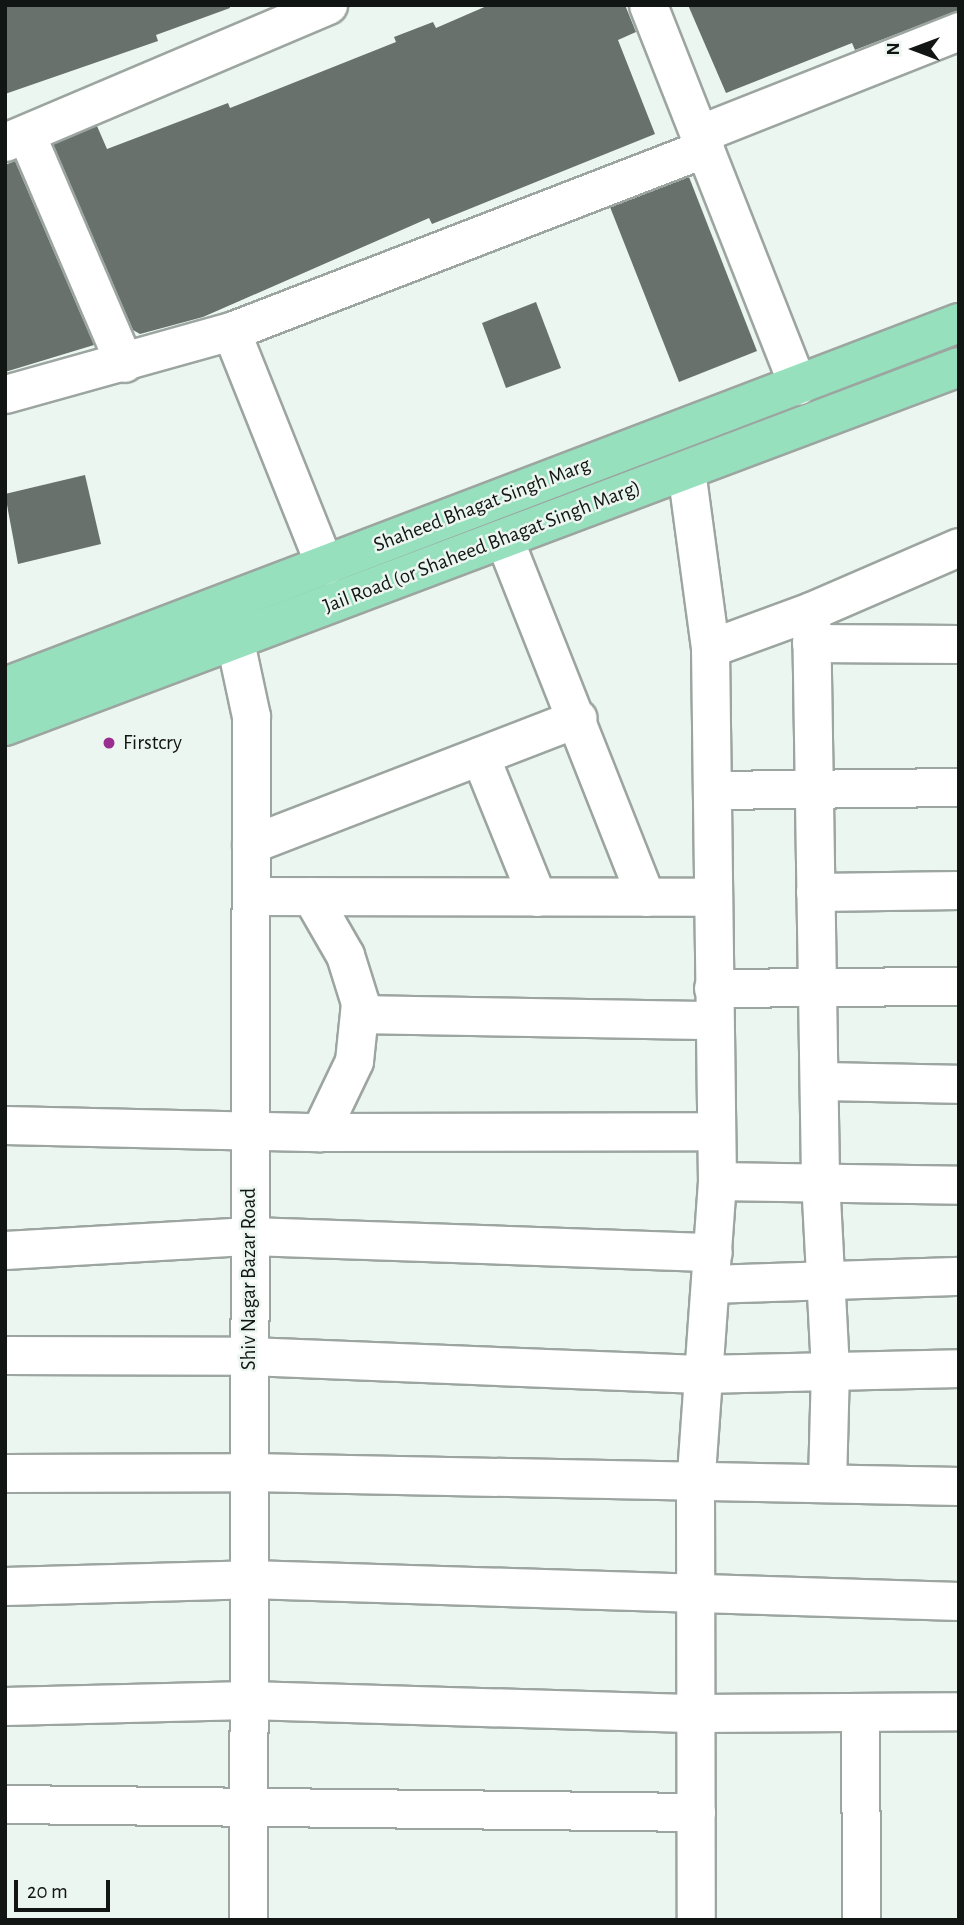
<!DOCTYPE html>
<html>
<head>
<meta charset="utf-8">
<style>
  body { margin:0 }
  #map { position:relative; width:964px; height:1925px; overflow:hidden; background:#ecf6f0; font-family:"Alegreya Sans",sans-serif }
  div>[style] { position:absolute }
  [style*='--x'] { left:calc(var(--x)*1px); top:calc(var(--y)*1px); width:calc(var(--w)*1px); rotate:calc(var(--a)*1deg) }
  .building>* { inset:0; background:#68716c }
  .roads { filter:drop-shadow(2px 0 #9ca5a0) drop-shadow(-2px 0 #9ca5a0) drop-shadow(0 2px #9ca5a0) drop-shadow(0 -2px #9ca5a0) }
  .minor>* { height:37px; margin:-18.5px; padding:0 18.5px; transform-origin:18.5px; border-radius:18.5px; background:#fff }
  .major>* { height:38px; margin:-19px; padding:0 19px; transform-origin:19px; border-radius:19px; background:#97e0be }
  .dots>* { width:19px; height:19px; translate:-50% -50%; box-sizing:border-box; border:4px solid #ecf6f0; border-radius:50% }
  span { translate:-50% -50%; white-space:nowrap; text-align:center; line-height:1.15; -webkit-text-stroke:5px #ecf6f0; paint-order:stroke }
  .street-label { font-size:21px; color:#111513 }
  .poi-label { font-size:21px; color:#111513 }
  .left { translate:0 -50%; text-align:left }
  .frame { position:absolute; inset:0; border:7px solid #111513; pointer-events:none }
  .north { position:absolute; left:880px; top:14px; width:70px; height:70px; -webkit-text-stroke:5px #ecf6f0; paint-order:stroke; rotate:270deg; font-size:19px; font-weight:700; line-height:28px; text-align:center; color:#111513 }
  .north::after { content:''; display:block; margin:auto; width:24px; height:32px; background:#111513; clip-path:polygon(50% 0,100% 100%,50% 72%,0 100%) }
  .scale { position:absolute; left:14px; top:1880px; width:96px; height:32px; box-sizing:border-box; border:4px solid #111513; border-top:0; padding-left:9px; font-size:21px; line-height:24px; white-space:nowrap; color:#111513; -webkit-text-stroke:5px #ecf6f0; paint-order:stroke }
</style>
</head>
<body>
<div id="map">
  <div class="building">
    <div style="clip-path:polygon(5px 5px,229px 5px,230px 8px,156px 35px,158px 41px,5px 94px)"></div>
    <div style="clip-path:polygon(489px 5px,625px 5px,636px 32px,618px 40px,655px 134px,432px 224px,429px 218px,203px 317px,140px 334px,133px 330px,53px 144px,97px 126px,107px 149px,228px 103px,230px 108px,396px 42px,394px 37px,433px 22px,436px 28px)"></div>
    <div style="clip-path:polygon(688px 5px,959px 5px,959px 10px,855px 50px,852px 43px,726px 93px)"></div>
    <div style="clip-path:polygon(15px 161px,94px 345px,5px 372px,5px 165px)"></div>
    <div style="clip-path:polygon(689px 177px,757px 351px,679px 382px,610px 207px)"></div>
    <div style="clip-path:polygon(536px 302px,561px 368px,506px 388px,482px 323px)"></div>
    <div style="clip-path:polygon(85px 475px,101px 544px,18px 564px,5px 494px)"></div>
  </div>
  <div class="roads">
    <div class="minor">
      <div style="--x:648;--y:5;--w:409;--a:68.5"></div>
      <div style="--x:26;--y:134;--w:249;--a:66.8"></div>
      <div style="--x:699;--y:134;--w:280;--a:-21.6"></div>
      <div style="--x:5;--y:142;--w:351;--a:-23"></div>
      <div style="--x:231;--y:331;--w:253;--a:68.2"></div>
      <div style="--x:5;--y:394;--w:235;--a:-15.6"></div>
      <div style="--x:231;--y:331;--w:508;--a:-21.11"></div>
      <div style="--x:686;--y:470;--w:180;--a:82.3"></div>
      <div style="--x:710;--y:648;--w:533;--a:89.25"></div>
      <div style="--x:717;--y:1181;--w:305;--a:94.1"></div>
      <div style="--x:695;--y:1485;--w:435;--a:89.9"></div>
      <div style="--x:504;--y:539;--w:385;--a:68.4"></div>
      <div style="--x:228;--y:609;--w:109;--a:77.9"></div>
      <div style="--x:251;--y:716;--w:1204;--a:90.14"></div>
      <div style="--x:811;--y:611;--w:161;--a:-23.4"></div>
      <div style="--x:811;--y:643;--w:148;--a:0.4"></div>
      <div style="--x:710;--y:648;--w:108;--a:-20.1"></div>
      <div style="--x:811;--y:611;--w:568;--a:89.09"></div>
      <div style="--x:820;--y:1179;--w:189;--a:87"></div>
      <div style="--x:830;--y:1368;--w:113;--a:91.5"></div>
      <div style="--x:480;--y:756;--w:152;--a:68"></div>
      <div style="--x:712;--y:790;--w:247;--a:-0.7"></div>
      <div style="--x:251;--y:844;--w:350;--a:-21.1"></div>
      <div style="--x:815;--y:892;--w:144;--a:-0.8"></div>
      <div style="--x:251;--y:896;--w:461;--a:0.1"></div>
      <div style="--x:311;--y:896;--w:68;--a:60"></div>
      <div style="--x:345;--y:955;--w:50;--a:72.6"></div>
      <div style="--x:360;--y:1003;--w:58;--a:95.9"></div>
      <div style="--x:354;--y:1061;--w:79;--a:115.6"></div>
      <div style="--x:713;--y:988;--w:246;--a:-0.5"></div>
      <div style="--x:360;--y:1014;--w:353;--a:1"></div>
      <div style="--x:819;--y:1081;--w:140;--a:1.2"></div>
      <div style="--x:5;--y:1125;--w:315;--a:1.3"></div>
      <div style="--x:320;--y:1132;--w:394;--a:-0.1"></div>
      <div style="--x:717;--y:1181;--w:242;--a:0.9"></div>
      <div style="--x:5;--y:1250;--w:245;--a:-3.3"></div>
      <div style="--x:250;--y:1236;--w:463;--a:2"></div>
      <div style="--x:712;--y:1284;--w:247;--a:-1.9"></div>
      <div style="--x:5;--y:1355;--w:244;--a:0.2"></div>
      <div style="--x:249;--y:1356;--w:451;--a:2.3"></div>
      <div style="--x:700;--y:1374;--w:259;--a:-1.3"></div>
      <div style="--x:5;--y:1473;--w:244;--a:-0.2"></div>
      <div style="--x:249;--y:1472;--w:710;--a:1.13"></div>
      <div style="--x:5;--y:1586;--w:244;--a:-1.6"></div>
      <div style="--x:249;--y:1579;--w:710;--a:1.77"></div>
      <div style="--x:5;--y:1706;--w:243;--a:-1.4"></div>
      <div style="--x:248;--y:1700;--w:449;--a:1.7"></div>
      <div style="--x:697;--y:1713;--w:262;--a:-0.4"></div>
      <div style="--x:860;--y:1713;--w:207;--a:89.7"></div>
      <div style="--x:5;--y:1804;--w:691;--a:0.66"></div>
    </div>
    <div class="major">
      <div style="--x:5;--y:687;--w:1021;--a:-20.88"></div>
      <div style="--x:5;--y:726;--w:1019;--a:-20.62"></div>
    </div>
  </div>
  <div class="dots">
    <div style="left:109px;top:743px;background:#992e90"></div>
  </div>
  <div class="street-label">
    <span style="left:482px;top:505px;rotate:-21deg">Shaheed Bhagat Singh Marg</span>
    <span style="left:482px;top:547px;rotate:-21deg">Jail Road (or Shaheed Bhagat Singh Marg)</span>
    <span style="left:249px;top:1279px;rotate:-90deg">Shiv Nagar Bazar Road</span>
  </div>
  <div class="poi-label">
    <span class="left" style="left:123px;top:743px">Firstcry</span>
  </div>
  <div class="frame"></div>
  <div class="north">N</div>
  <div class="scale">20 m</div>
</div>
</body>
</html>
